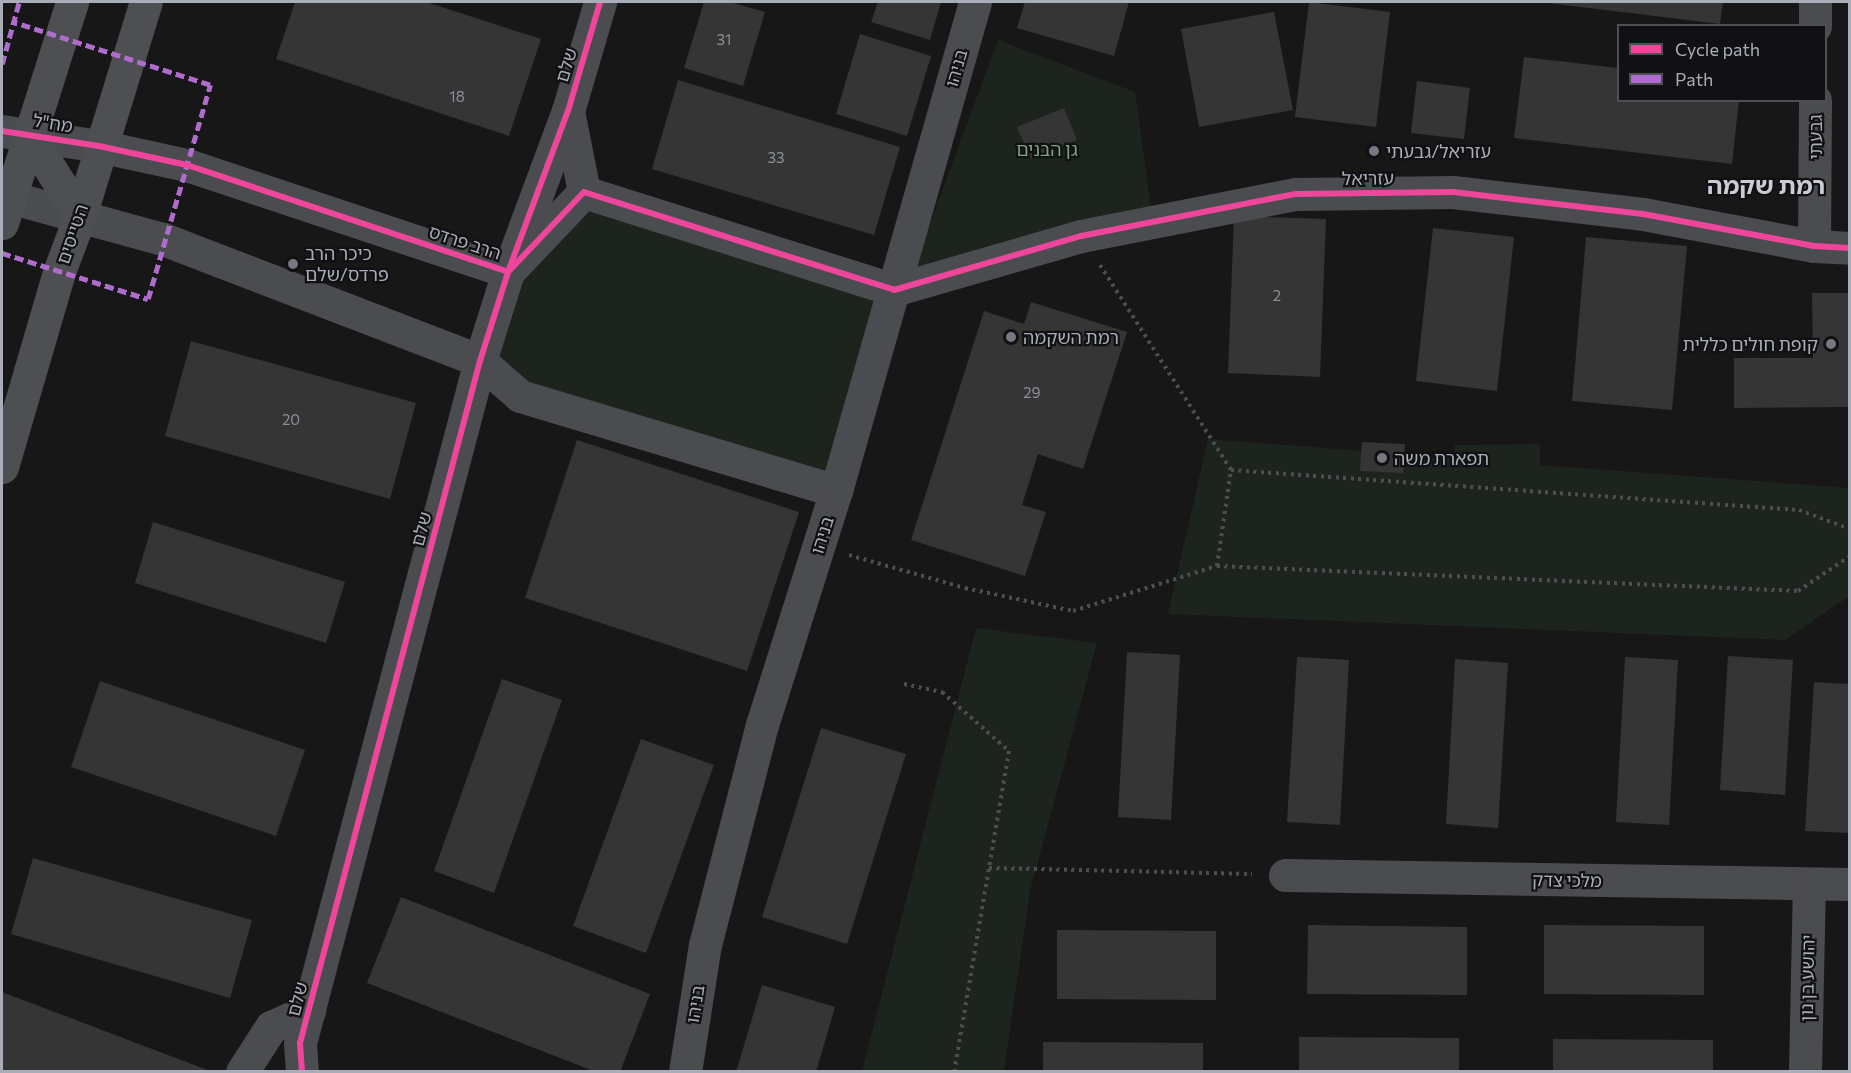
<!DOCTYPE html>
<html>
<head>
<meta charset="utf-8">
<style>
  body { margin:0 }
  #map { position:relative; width:1851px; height:1073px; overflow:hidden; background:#171717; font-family:Commissioner,"Noto Sans Hebrew",sans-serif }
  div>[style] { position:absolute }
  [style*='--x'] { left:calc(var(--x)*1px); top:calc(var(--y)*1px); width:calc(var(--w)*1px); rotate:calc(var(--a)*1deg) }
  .green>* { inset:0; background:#1d241e }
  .building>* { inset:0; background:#353536 }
  .path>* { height:4px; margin-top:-2px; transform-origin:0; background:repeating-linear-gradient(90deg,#4d4e52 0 3px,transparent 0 7.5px) }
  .minor>* { height:33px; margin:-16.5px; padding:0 16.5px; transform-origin:16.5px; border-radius:16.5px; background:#4b4c50 }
  .major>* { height:33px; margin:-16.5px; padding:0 16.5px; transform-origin:16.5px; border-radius:16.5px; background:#4d4f52 }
  .quiet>* { height:4.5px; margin-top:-2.25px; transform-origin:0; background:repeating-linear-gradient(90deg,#b06ccc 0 9px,transparent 0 13.5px) }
  .cycleway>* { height:6px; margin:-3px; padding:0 3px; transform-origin:3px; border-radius:3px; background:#ed469a }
  .dots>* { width:16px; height:16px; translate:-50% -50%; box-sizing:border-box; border:3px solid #111113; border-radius:50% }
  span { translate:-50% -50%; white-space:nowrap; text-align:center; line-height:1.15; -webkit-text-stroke:4.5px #111113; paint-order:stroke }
  .number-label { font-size:15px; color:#8b8f98 }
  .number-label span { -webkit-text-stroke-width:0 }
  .street-label { font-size:18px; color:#a8adb8 }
  .park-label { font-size:18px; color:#7fa381 }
  .poi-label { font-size:18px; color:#a8adb8 }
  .left { translate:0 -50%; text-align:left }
  .right { translate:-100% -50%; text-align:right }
  .district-label { font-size:24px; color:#c9ccd4; font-weight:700 }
  .frame { position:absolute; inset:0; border:3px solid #a8adb8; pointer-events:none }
  .legend { position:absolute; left:1617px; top:24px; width:210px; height:78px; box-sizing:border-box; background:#111113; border:2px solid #4d4f55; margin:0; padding:8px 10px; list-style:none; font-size:18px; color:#a8adb8 }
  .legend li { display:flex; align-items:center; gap:12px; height:30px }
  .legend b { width:30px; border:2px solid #4d4f55 }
</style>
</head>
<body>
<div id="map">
  <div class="green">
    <div style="clip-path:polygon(998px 40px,1135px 92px,1151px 207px,911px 275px)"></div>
    <div style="clip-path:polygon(584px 192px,894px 290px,836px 491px,520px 396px,480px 361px,508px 272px)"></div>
    <div style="clip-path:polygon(1208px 439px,1454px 458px,1455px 445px,1540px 444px,1540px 465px,1849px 488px,1849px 596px,1785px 640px,1168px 614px)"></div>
    <div style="clip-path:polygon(976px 628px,1097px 643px,1030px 891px,1004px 1071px,862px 1071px)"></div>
  </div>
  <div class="building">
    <div style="clip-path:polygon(295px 2px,426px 2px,541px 39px,509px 136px,276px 59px)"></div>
    <div style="clip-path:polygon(704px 2px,730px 2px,765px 12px,743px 86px,684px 68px)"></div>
    <div style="clip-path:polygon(878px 2px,941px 2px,930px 40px,871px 22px)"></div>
    <div style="clip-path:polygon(1025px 2px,1129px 2px,1114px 56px,1017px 28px)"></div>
    <div style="clip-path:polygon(1309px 2px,1390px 12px,1376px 127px,1295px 117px)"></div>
    <div style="clip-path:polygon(1540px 2px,1723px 2px,1720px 24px)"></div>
    <div style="clip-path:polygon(1274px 12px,1293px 110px,1199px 127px,1181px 29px)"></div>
    <div style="clip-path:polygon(860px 34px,931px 56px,907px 136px,836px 114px)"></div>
    <div style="clip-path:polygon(1524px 57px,1618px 68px,1618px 100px,1739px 100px,1732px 164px,1514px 138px)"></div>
    <div style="clip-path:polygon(678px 80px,900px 147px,874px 235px,652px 169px)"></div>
    <div style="clip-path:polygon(1417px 81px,1470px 88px,1464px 139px,1411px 133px)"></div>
    <div style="clip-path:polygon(1064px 108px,1077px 140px,1031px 159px,1017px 127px)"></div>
    <div style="clip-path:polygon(1234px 216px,1326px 219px,1320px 377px,1228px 373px)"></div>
    <div style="clip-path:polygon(1433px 228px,1514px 237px,1497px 391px,1416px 381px)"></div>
    <div style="clip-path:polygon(1586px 237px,1687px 246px,1672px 410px,1572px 401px)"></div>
    <div style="clip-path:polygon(1812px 293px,1850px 293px,1850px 407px,1734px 408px,1734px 358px,1813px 358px)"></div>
    <div style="clip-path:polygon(1031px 302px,1127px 332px,1083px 469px,1038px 454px,1022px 505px,1046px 512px,1025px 576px,911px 540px,984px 311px,1024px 324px)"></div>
    <div style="clip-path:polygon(191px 341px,416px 403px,390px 499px,165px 436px)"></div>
    <div style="clip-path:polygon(577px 440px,799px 512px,747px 671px,525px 598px)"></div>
    <div style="clip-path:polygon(1362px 442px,1405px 444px,1403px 473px,1360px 471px)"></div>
    <div style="clip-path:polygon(153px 522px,345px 582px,326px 643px,135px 583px)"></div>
    <div style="clip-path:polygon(1127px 652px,1180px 655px,1171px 820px,1118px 817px)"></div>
    <div style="clip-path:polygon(1728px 656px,1793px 660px,1785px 795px,1720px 790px)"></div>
    <div style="clip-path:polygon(1297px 657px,1349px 660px,1340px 825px,1287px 822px)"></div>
    <div style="clip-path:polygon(1625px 657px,1678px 660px,1669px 825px,1616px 822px)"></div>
    <div style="clip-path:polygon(1455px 659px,1508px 663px,1498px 828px,1446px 824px)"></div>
    <div style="clip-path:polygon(502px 679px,562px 700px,494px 893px,434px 871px)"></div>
    <div style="clip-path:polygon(100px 681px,305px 750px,276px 836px,71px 767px)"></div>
    <div style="clip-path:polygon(1814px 682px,1850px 684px,1850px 833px,1805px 831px)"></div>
    <div style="clip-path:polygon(821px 728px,906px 754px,847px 944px,762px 917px)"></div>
    <div style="clip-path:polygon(641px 739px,714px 765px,646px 953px,573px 926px)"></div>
    <div style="clip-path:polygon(33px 858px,252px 920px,230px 998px,11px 934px)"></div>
    <div style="clip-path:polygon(401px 897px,650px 994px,620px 1072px,596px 1072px,367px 983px)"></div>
    <div style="clip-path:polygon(1308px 925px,1467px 927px,1467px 995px,1307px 994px)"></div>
    <div style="clip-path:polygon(1544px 925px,1704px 926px,1704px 995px,1544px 994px)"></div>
    <div style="clip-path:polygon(1057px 930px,1216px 931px,1216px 1000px,1057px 999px)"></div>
    <div style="clip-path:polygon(762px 985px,835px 1007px,816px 1072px,736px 1072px)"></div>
    <div style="clip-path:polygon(2px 992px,210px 1071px,210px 1072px,2px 1072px)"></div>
    <div style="clip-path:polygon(1299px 1037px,1459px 1038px,1459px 1072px,1299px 1072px)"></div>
    <div style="clip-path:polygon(1553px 1039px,1713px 1040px,1713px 1072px,1553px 1072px)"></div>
    <div style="clip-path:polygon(1043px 1042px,1203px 1043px,1203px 1072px,1043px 1072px)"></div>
  </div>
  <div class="path">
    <div style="--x:1100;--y:265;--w:243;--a:57.4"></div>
    <div style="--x:1231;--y:470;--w:569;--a:4.03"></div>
    <div style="--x:1799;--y:510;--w:54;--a:20.4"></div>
    <div style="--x:849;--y:555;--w:121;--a:15.9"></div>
    <div style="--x:965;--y:588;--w:110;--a:12"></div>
    <div style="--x:1073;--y:611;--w:151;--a:-17.4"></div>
    <div style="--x:1217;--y:566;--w:582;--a:2.46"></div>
    <div style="--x:1798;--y:591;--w:63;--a:-33.9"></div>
    <div style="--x:1217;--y:566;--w:97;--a:-81.7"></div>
    <div style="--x:904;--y:684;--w:39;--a:12"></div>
    <div style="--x:942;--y:692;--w:89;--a:41.4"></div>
    <div style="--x:1009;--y:751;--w:326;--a:99.7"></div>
    <div style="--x:989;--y:868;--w:263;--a:1.3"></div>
  </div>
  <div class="minor">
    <div style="--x:1815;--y:26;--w:24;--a:-90"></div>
    <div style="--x:568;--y:111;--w:83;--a:78.8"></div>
    <div style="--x:2;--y:131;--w:98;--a:8.8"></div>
    <div style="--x:99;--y:146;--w:90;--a:12.2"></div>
    <div style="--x:187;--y:165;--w:338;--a:18.4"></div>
    <div style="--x:508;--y:272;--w:110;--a:-46.5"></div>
    <div style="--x:584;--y:192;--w:325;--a:17.5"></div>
    <div style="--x:894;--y:290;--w:195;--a:-16.1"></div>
    <div style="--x:1081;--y:236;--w:219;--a:-11.1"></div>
    <div style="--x:1296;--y:194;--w:157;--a:-0.7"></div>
    <div style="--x:1453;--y:192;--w:191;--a:6.6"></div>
    <div style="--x:1643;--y:214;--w:174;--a:10.6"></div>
    <div style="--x:1814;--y:246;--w:36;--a:3"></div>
    <div style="--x:2;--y:195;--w:167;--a:15.3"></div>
    <div style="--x:163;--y:239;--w:340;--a:21"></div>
    <div style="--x:480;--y:361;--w:53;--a:41.2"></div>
    <div style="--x:520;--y:396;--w:330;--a:16.7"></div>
    <div style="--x:1814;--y:246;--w:146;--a:-89.6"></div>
    <div style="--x:1285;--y:875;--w:565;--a:0.91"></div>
    <div style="--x:242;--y:1072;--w:54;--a:-57.2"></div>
    <div style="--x:271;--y:1027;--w:42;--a:-24.1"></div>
    <div style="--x:302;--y:1072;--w:29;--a:-94"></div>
    <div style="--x:300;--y:1043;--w:705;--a:-75.22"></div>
    <div style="--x:480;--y:361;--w:93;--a:-72.5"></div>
    <div style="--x:508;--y:272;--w:172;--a:-69.6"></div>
    <div style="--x:568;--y:111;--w:114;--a:-73.6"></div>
    <div style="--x:685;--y:1072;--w:129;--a:-81.1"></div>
    <div style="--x:705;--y:945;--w:227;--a:-75.5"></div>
    <div style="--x:762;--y:725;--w:245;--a:-72.5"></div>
    <div style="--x:836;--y:491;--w:508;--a:-74.13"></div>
    <div style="--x:1805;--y:1072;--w:187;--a:-88.8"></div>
  </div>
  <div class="major">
    <div style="--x:29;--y:135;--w:96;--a:57.8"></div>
    <div style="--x:2;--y:223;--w:232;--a:-72.4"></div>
    <div style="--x:2;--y:467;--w:203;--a:-73.7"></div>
    <div style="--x:59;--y:272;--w:60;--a:-69.4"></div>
    <div style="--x:80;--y:216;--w:224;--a:-72.9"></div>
  </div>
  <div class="quiet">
    <div style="--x:2;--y:64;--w:64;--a:-74.7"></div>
    <div style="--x:2;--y:253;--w:153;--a:17.5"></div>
    <div style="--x:148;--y:299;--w:223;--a:-73.8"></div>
    <div style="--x:210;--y:85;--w:207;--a:-162.3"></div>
  </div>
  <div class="cycleway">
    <div style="--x:2;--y:131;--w:98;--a:8.8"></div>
    <div style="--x:99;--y:146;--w:90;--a:12.2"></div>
    <div style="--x:187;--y:165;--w:338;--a:18.4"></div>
    <div style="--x:508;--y:272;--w:110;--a:-46.5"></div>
    <div style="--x:584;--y:192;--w:325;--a:17.5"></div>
    <div style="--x:894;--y:290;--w:195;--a:-16.1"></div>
    <div style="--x:1081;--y:236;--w:219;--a:-11.1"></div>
    <div style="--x:1296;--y:194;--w:157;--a:-0.7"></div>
    <div style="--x:1453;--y:192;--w:191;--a:6.6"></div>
    <div style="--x:1643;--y:214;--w:174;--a:10.6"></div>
    <div style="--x:1814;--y:246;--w:36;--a:3"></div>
    <div style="--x:302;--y:1072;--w:29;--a:-94"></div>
    <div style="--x:300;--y:1043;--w:705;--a:-75.22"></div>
    <div style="--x:480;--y:361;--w:93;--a:-72.5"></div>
    <div style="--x:508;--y:272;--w:172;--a:-69.6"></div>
    <div style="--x:568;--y:111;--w:114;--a:-73.6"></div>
  </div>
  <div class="dots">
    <div style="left:1374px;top:151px;background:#757880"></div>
    <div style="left:293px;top:264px;background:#757880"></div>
    <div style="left:1011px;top:337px;background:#757880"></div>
    <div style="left:1831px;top:344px;background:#757880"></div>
    <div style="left:1382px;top:458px;background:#757880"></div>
  </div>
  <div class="number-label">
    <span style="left:724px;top:40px">31</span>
    <span style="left:457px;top:97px">18</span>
    <span style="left:776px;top:158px">33</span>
    <span style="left:1277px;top:296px">2</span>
    <span style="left:1032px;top:393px">29</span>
    <span style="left:291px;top:420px">20</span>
  </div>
  <div class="street-label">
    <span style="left:566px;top:65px;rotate:-73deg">שלם</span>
    <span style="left:956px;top:68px;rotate:-74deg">בניהו</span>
    <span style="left:53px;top:123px;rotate:9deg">מח"ל</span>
    <span style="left:1815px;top:137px;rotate:-90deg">גבעתי</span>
    <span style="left:1368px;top:178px;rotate:-1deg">עזריאל</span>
    <span style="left:72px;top:234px;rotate:-71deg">הטייסים</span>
    <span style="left:465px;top:242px;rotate:18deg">הרב פרדס</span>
    <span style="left:421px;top:529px;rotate:-75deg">שלם</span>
    <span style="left:822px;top:535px;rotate:-72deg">בניהו</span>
    <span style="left:1567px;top:880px;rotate:1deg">מלכי צדק</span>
    <span style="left:1807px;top:978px;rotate:-89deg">יהושע בן נון</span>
    <span style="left:297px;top:999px;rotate:-75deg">שלם</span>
    <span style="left:695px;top:1004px;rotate:-81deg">בניהו</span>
  </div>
  <div class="park-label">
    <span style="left:1047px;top:149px">גן הבנים</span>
  </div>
  <div class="poi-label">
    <span class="left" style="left:1386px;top:151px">עזריאל/גבעתי</span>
    <span class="left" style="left:305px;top:264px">כיכר הרב<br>פרדס/שלם</span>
    <span class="left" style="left:1023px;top:337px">רמת השקמה</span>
    <span class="right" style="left:1818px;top:344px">קופת חולים כללית</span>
    <span class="left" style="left:1394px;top:458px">תפארת משה</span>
  </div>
  <div class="district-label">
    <span style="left:1766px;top:185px">רמת שקמה</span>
  </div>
  <div class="frame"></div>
  <ul class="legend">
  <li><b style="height:8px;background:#ed469a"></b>Cycle path</li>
  <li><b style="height:8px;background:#b06ccc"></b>Path</li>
  </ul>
</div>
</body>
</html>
